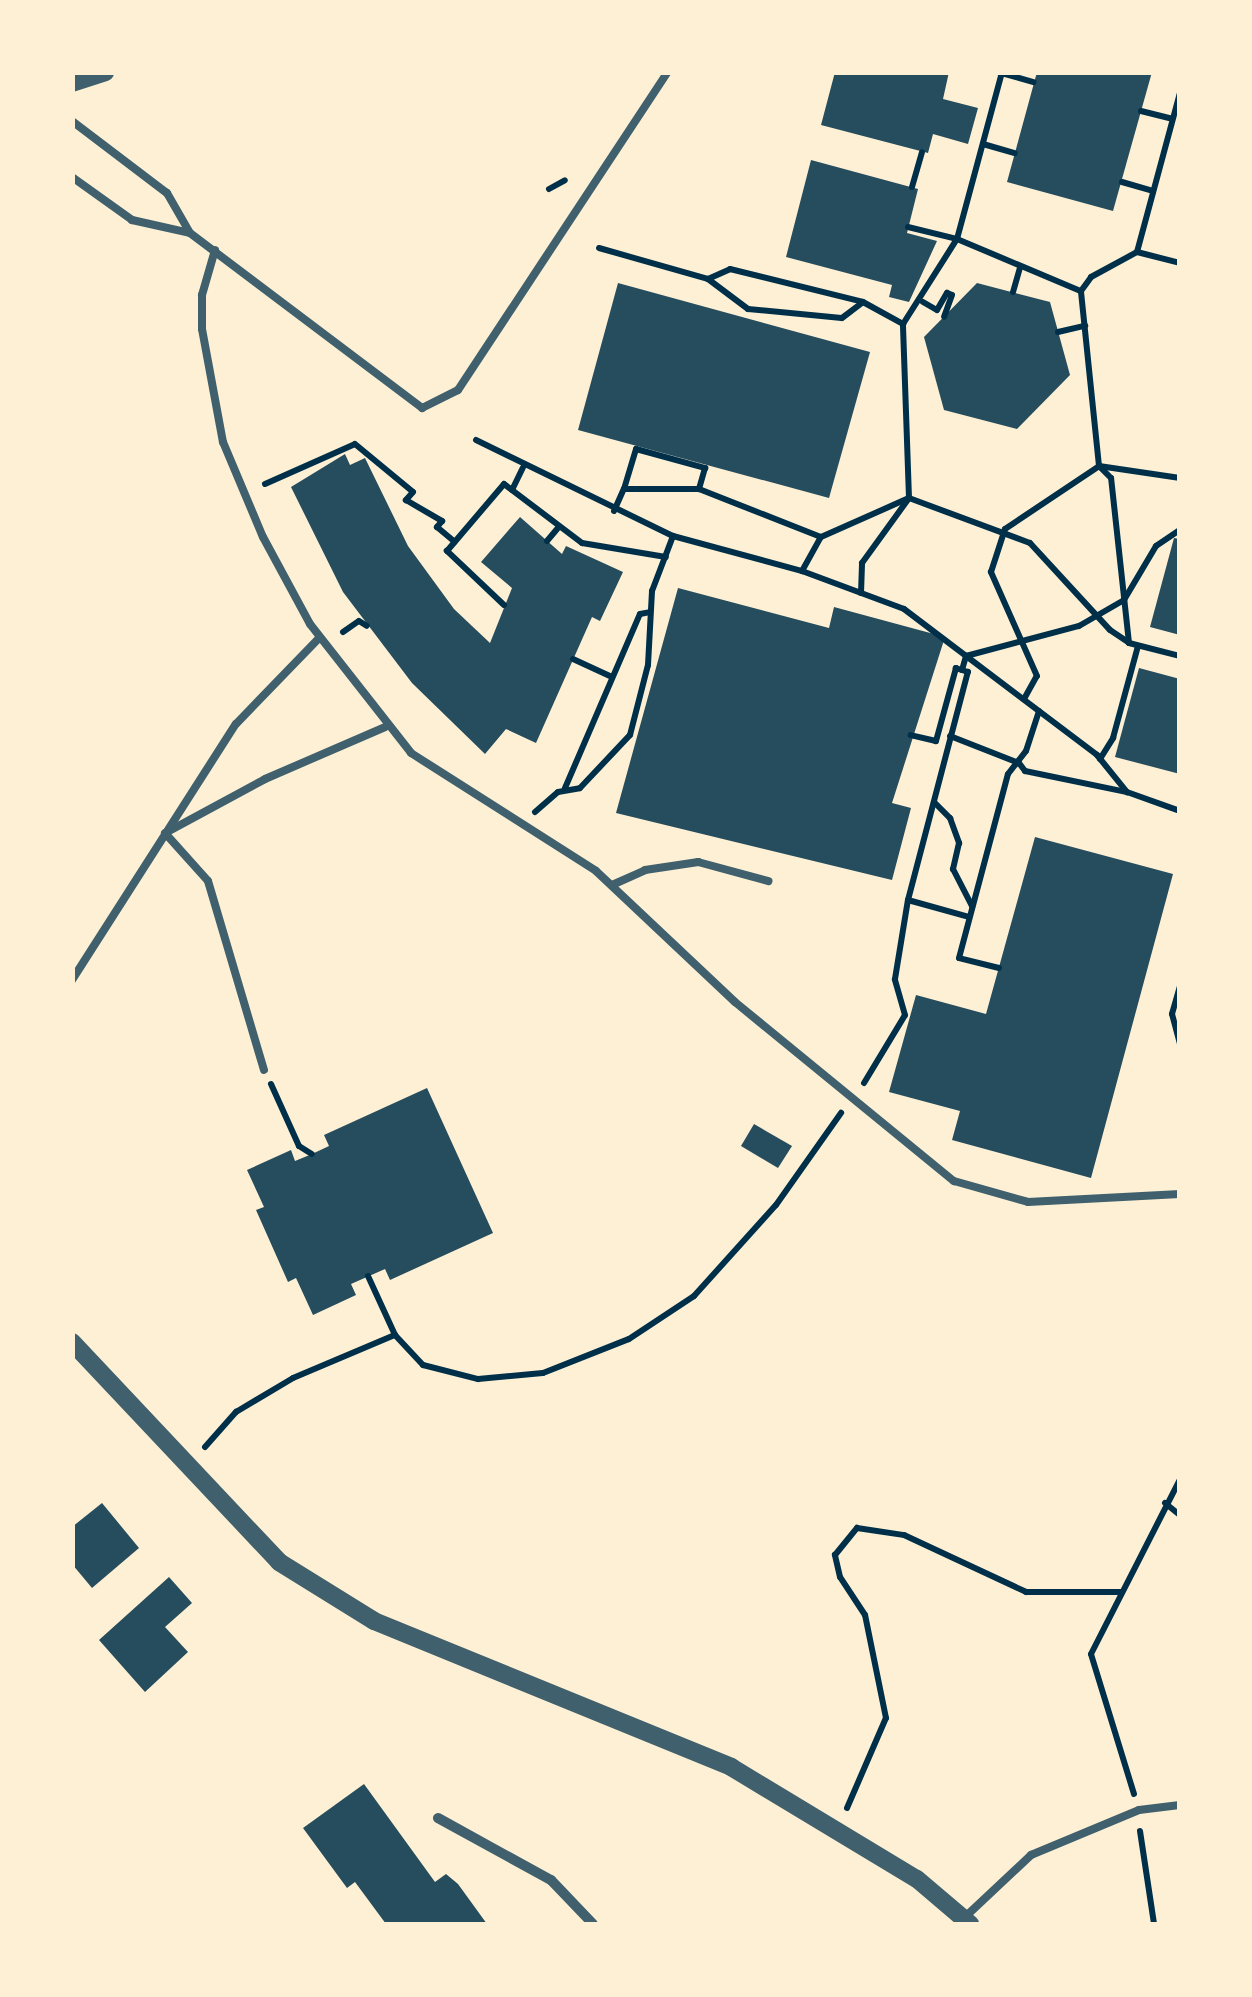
<!DOCTYPE html>
<html>
<head>
<meta charset="utf-8">
<style>
  body { margin:0 }
  #map { position:relative; width:1252px; height:1997px; overflow:hidden; background:#fdf0d5; font-family:Arial,sans-serif }
  div>[style] { position:absolute }
  [style*='--x'] { left:calc(var(--x)*1px); top:calc(var(--y)*1px); width:calc(var(--w)*1px); rotate:calc(var(--a)*1deg) }
  .building>* { inset:0; background:#264d5e }
  .path>* { height:6px; margin:-3px; padding:0 3px; transform-origin:3px; border-radius:3px; background:#003049 }
  .service>* { height:8px; margin:-4px; padding:0 4px; transform-origin:4px; border-radius:4px; background:#3f606c }
  .minor>* { height:10px; margin:-5px; padding:0 5px; transform-origin:5px; border-radius:5px; background:#3f606c }
  .tertiary>* { height:18px; margin:-9px; padding:0 9px; transform-origin:9px; border-radius:9px; background:#3f606c }
  span { translate:-50% -50%; white-space:nowrap; text-align:center; line-height:1.15; -webkit-text-stroke:10px #fdf0d5; paint-order:stroke }
  .frame { position:absolute; inset:0; border:75px solid #fdf0d5; pointer-events:none }
</style>
</head>
<body>
<div id="map">
  <div class="building">
    <div style="clip-path:polygon(835px 72px,949px 72px,943px 99px,978px 108px,968px 144px,933px 134px,928px 153px,821px 125px)"></div>
    <div style="clip-path:polygon(1037px 72px,1152px 72px,1113px 211px,1007px 182px)"></div>
    <div style="clip-path:polygon(811px 160px,918px 189px,907px 233px,937px 241px,909px 302px,889px 297px,892px 285px,786px 257px)"></div>
    <div style="clip-path:polygon(618px 283px,870px 352px,829px 498px,578px 430px)"></div>
    <div style="clip-path:polygon(977px 283px,1050px 302px,1070px 375px,1017px 429px,944px 410px,924px 337px)"></div>
    <div style="clip-path:polygon(345px 454px,350px 465px,365px 458px,408px 546px,454px 609px,490px 643px,512px 588px,481px 562px,520px 517px,562px 554px,566px 546px,623px 572px,600px 621px,592px 617px,536px 743px,506px 729px,485px 754px,412px 683px,343px 592px,291px 487px)"></div>
    <div style="clip-path:polygon(1174px 538px,1180px 539px,1180px 635px,1150px 627px)"></div>
    <div style="clip-path:polygon(678px 588px,829px 628px,834px 607px,945px 637px,892px 803px,911px 808px,892px 880px,616px 813px)"></div>
    <div style="clip-path:polygon(1139px 668px,1180px 679px,1180px 774px,1115px 757px)"></div>
    <div style="clip-path:polygon(1035px 837px,1173px 874px,1091px 1178px,952px 1140px,960px 1111px,889px 1092px,916px 995px,986px 1014px)"></div>
    <div style="clip-path:polygon(427px 1088px,493px 1233px,390px 1280px,385px 1269px,351px 1284px,356px 1295px,313px 1315px,296px 1278px,288px 1282px,256px 1210px,264px 1207px,247px 1170px,291px 1150px,295px 1161px,312px 1154px,329px 1146px,324px 1135px)"></div>
    <div style="clip-path:polygon(754px 1124px,792px 1146px,778px 1168px,741px 1146px)"></div>
    <div style="clip-path:polygon(102px 1503px,139px 1548px,92px 1588px,72px 1564px,72px 1527px)"></div>
    <div style="clip-path:polygon(169px 1577px,192px 1603px,165px 1627px,188px 1652px,145px 1692px,99px 1640px)"></div>
    <div style="clip-path:polygon(364px 1784px,435px 1882px,446px 1874px,458px 1884px,487px 1924px,386px 1924px,355px 1882px,347px 1888px,303px 1828px)"></div>
  </div>
  <div class="path">
    <div style="--x:998;--y:72;--w:37;--a:16"></div>
    <div style="--x:1141;--y:111;--w:32;--a:14"></div>
    <div style="--x:983;--y:144;--w:33;--a:16"></div>
    <div style="--x:1122;--y:182;--w:32;--a:16"></div>
    <div style="--x:912;--y:187;--w:36;--a:-74"></div>
    <div style="--x:549;--y:189;--w:18;--a:-29"></div>
    <div style="--x:908;--y:227;--w:50;--a:13.8"></div>
    <div style="--x:957;--y:239;--w:173;--a:-74.9"></div>
    <div style="--x:599;--y:248;--w:113;--a:15.9"></div>
    <div style="--x:708;--y:279;--w:24;--a:-24"></div>
    <div style="--x:730;--y:269;--w:137;--a:13.9"></div>
    <div style="--x:863;--y:302;--w:46;--a:28.8"></div>
    <div style="--x:903;--y:324;--w:101;--a:-57.6"></div>
    <div style="--x:957;--y:239;--w:134;--a:22.8"></div>
    <div style="--x:1137;--y:252;--w:44;--a:14.3"></div>
    <div style="--x:708;--y:279;--w:50;--a:36.9"></div>
    <div style="--x:748;--y:309;--w:94;--a:5.5"></div>
    <div style="--x:842;--y:318;--w:25;--a:-37"></div>
    <div style="--x:1013;--y:292;--w:26;--a:-74"></div>
    <div style="--x:923;--y:302;--w:16;--a:30"></div>
    <div style="--x:937;--y:310;--w:20;--a:-60"></div>
    <div style="--x:947;--y:293;--w:5;--a:22"></div>
    <div style="--x:952;--y:295;--w:23;--a:110"></div>
    <div style="--x:1058;--y:332;--w:28;--a:-13"></div>
    <div style="--x:476;--y:440;--w:219;--a:26"></div>
    <div style="--x:673;--y:536;--w:134;--a:15.2"></div>
    <div style="--x:802;--y:571;--w:109;--a:20.4"></div>
    <div style="--x:904;--y:609;--w:242;--a:37.1"></div>
    <div style="--x:1097;--y:755;--w:48;--a:51"></div>
    <div style="--x:1127;--y:792;--w:56;--a:19.7"></div>
    <div style="--x:265;--y:484;--w:98;--a:-24"></div>
    <div style="--x:355;--y:444;--w:75;--a:39.6"></div>
    <div style="--x:413;--y:492;--w:11;--a:131"></div>
    <div style="--x:406;--y:500;--w:42;--a:30.3"></div>
    <div style="--x:442;--y:521;--w:8;--a:130"></div>
    <div style="--x:437;--y:527;--w:23;--a:40"></div>
    <div style="--x:624;--y:489;--w:42;--a:-73.3"></div>
    <div style="--x:636;--y:449;--w:72;--a:15.4"></div>
    <div style="--x:705;--y:468;--w:22;--a:106"></div>
    <div style="--x:512;--y:490;--w:25;--a:-64"></div>
    <div style="--x:614;--y:511;--w:24;--a:-66"></div>
    <div style="--x:624;--y:489;--w:75;--a:0"></div>
    <div style="--x:699;--y:489;--w:131;--a:21.5"></div>
    <div style="--x:547;--y:541;--w:16;--a:-50"></div>
    <div style="--x:802;--y:571;--w:39;--a:-61"></div>
    <div style="--x:821;--y:537;--w:96;--a:-23.9"></div>
    <div style="--x:909;--y:498;--w:129;--a:20.4"></div>
    <div style="--x:1030;--y:543;--w:118;--a:47.4"></div>
    <div style="--x:1110;--y:630;--w:23;--a:34"></div>
    <div style="--x:1129;--y:643;--w:53;--a:14.3"></div>
    <div style="--x:861;--y:593;--w:30;--a:-88"></div>
    <div style="--x:862;--y:563;--w:80;--a:-54.1"></div>
    <div style="--x:909;--y:498;--w:173;--a:-92"></div>
    <div style="--x:504;--y:605;--w:79;--a:-136.5"></div>
    <div style="--x:447;--y:551;--w:88;--a:-49.6"></div>
    <div style="--x:504;--y:484;--w:98;--a:37.1"></div>
    <div style="--x:582;--y:543;--w:85;--a:9.5"></div>
    <div style="--x:343;--y:632;--w:19;--a:-35"></div>
    <div style="--x:359;--y:621;--w:9;--a:32"></div>
    <div style="--x:1129;--y:643;--w:166;--a:-96.2"></div>
    <div style="--x:1111;--y:478;--w:17;--a:-135"></div>
    <div style="--x:1099;--y:466;--w:176;--a:-95.9"></div>
    <div style="--x:1081;--y:291;--w:17;--a:-54"></div>
    <div style="--x:1091;--y:277;--w:52;--a:-28.5"></div>
    <div style="--x:1137;--y:252;--w:165;--a:-74.9"></div>
    <div style="--x:573;--y:659;--w:43;--a:24.8"></div>
    <div style="--x:962;--y:670;--w:15;--a:-74"></div>
    <div style="--x:966;--y:656;--w:117;--a:-14.9"></div>
    <div style="--x:1079;--y:626;--w:52;--a:-30"></div>
    <div style="--x:1124;--y:600;--w:63;--a:-59.3"></div>
    <div style="--x:1156;--y:546;--w:29;--a:-34"></div>
    <div style="--x:1024;--y:699;--w:26;--a:-61"></div>
    <div style="--x:1037;--y:676;--w:114;--a:-113.9"></div>
    <div style="--x:991;--y:572;--w:45;--a:-72"></div>
    <div style="--x:1005;--y:529;--w:113;--a:-33.8"></div>
    <div style="--x:1099;--y:466;--w:82;--a:8.4"></div>
    <div style="--x:950;--y:736;--w:74;--a:21.4"></div>
    <div style="--x:1019;--y:763;--w:10;--a:53"></div>
    <div style="--x:1025;--y:771;--w:103;--a:11.7"></div>
    <div style="--x:1100;--y:759;--w:25;--a:-58"></div>
    <div style="--x:1113;--y:738;--w:95;--a:-74.8"></div>
    <div style="--x:565;--y:788;--w:189;--a:-66.7"></div>
    <div style="--x:640;--y:614;--w:10;--a:-11"></div>
    <div style="--x:934;--y:802;--w:23;--a:45"></div>
    <div style="--x:950;--y:818;--w:27;--a:70"></div>
    <div style="--x:959;--y:843;--w:27;--a:103"></div>
    <div style="--x:953;--y:869;--w:42;--a:62.8"></div>
    <div style="--x:535;--y:812;--w:30;--a:-41"></div>
    <div style="--x:558;--y:792;--w:22;--a:-10"></div>
    <div style="--x:580;--y:788;--w:73;--a:-46.7"></div>
    <div style="--x:630;--y:735;--w:72;--a:-75.6"></div>
    <div style="--x:648;--y:665;--w:74;--a:-86.9"></div>
    <div style="--x:652;--y:591;--w:59;--a:-69.1"></div>
    <div style="--x:1180;--y:815;--w:19;--a:90"></div>
    <div style="--x:908;--y:900;--w:63;--a:15.6"></div>
    <div style="--x:999;--y:968;--w:41;--a:-166"></div>
    <div style="--x:959;--y:958;--w:190;--a:-75.1"></div>
    <div style="--x:1008;--y:774;--w:29;--a:-52"></div>
    <div style="--x:1026;--y:751;--w:42;--a:-72"></div>
    <div style="--x:1180;--y:986;--w:29;--a:106"></div>
    <div style="--x:1172;--y:1014;--w:31;--a:75"></div>
    <div style="--x:864;--y:1083;--w:79;--a:-58.9"></div>
    <div style="--x:905;--y:1015;--w:37;--a:-106"></div>
    <div style="--x:895;--y:979;--w:80;--a:-80.7"></div>
    <div style="--x:908;--y:900;--w:236;--a:-75.3"></div>
    <div style="--x:968;--y:672;--w:13;--a:-162"></div>
    <div style="--x:956;--y:668;--w:76;--a:105.3"></div>
    <div style="--x:936;--y:741;--w:26;--a:-167"></div>
    <div style="--x:271;--y:1084;--w:68;--a:65.7"></div>
    <div style="--x:299;--y:1146;--w:15;--a:32"></div>
    <div style="--x:368;--y:1276;--w:65;--a:65.4"></div>
    <div style="--x:395;--y:1335;--w:41;--a:47"></div>
    <div style="--x:423;--y:1365;--w:57;--a:14.3"></div>
    <div style="--x:478;--y:1379;--w:65;--a:-5.3"></div>
    <div style="--x:543;--y:1373;--w:92;--a:-21.6"></div>
    <div style="--x:629;--y:1339;--w:78;--a:-33.5"></div>
    <div style="--x:694;--y:1296;--w:122;--a:-48"></div>
    <div style="--x:776;--y:1205;--w:113;--a:-54.8"></div>
    <div style="--x:205;--y:1447;--w:47;--a:-48.5"></div>
    <div style="--x:236;--y:1412;--w:66;--a:-30.8"></div>
    <div style="--x:293;--y:1378;--w:111;--a:-22.9"></div>
    <div style="--x:1165;--y:1503;--w:19;--a:39"></div>
    <div style="--x:1134;--y:1794;--w:146;--a:-107.1"></div>
    <div style="--x:1091;--y:1654;--w:196;--a:-63"></div>
    <div style="--x:847;--y:1808;--w:98;--a:-66.6"></div>
    <div style="--x:886;--y:1718;--w:105;--a:-101.5"></div>
    <div style="--x:865;--y:1615;--w:45;--a:-123.3"></div>
    <div style="--x:840;--y:1577;--w:23;--a:-103"></div>
    <div style="--x:835;--y:1555;--w:35;--a:-51"></div>
    <div style="--x:857;--y:1528;--w:48;--a:8.5"></div>
    <div style="--x:904;--y:1535;--w:135;--a:25"></div>
    <div style="--x:1026;--y:1592;--w:95;--a:0"></div>
    <div style="--x:1140;--y:1831;--w:94;--a:81.4"></div>
  </div>
  <div class="service">
    <div style="--x:72;--y:121;--w:119;--a:37.2"></div>
    <div style="--x:167;--y:193;--w:46;--a:60.1"></div>
    <div style="--x:72;--y:177;--w:74;--a:35.6"></div>
    <div style="--x:132;--y:220;--w:59;--a:12.6"></div>
    <div style="--x:190;--y:233;--w:291;--a:37"></div>
    <div style="--x:422;--y:408;--w:40;--a:-26.6"></div>
    <div style="--x:458;--y:390;--w:381;--a:-56.6"></div>
    <div style="--x:215;--y:250;--w:47;--a:106.1"></div>
    <div style="--x:202;--y:295;--w:34;--a:90"></div>
    <div style="--x:202;--y:329;--w:115;--a:79.5"></div>
    <div style="--x:223;--y:442;--w:103;--a:67.2"></div>
    <div style="--x:263;--y:537;--w:99;--a:61.6"></div>
    <div style="--x:310;--y:624;--w:164;--a:51.9"></div>
    <div style="--x:411;--y:753;--w:219;--a:32.5"></div>
    <div style="--x:596;--y:871;--w:191;--a:43.3"></div>
    <div style="--x:735;--y:1002;--w:283;--a:39.3"></div>
    <div style="--x:954;--y:1181;--w:77;--a:15.8"></div>
    <div style="--x:1028;--y:1202;--w:152;--a:-3"></div>
    <div style="--x:169;--y:831;--w:109;--a:-28.4"></div>
    <div style="--x:265;--y:779;--w:131;--a:-23.4"></div>
    <div style="--x:165;--y:833;--w:64;--a:48.1"></div>
    <div style="--x:208;--y:881;--w:197;--a:73.5"></div>
    <div style="--x:612;--y:885;--w:36;--a:-24"></div>
    <div style="--x:645;--y:870;--w:54;--a:-8.6"></div>
    <div style="--x:698;--y:862;--w:73;--a:15.2"></div>
    <div style="--x:72;--y:980;--w:304;--a:-57.4"></div>
    <div style="--x:236;--y:724;--w:120;--a:-46"></div>
    <div style="--x:964;--y:1918;--w:92;--a:-43.2"></div>
    <div style="--x:1031;--y:1855;--w:117;--a:-22.6"></div>
    <div style="--x:1139;--y:1810;--w:41;--a:-7"></div>
  </div>
  <div class="minor">
    <div style="--x:438;--y:1818;--w:129;--a:28.8"></div>
    <div style="--x:551;--y:1880;--w:61;--a:46.3"></div>
  </div>
  <div class="tertiary">
    <div style="--x:72;--y:83;--w:35;--a:-18"></div>
    <div style="--x:72;--y:1342;--w:302;--a:46.7"></div>
    <div style="--x:279;--y:1562;--w:112;--a:31.8"></div>
    <div style="--x:374;--y:1621;--w:386;--a:22.2"></div>
    <div style="--x:731;--y:1767;--w:217;--a:31.1"></div>
    <div style="--x:917;--y:1879;--w:70;--a:40.3"></div>
  </div>
  <div class="frame"></div>
</div>
</body>
</html>
